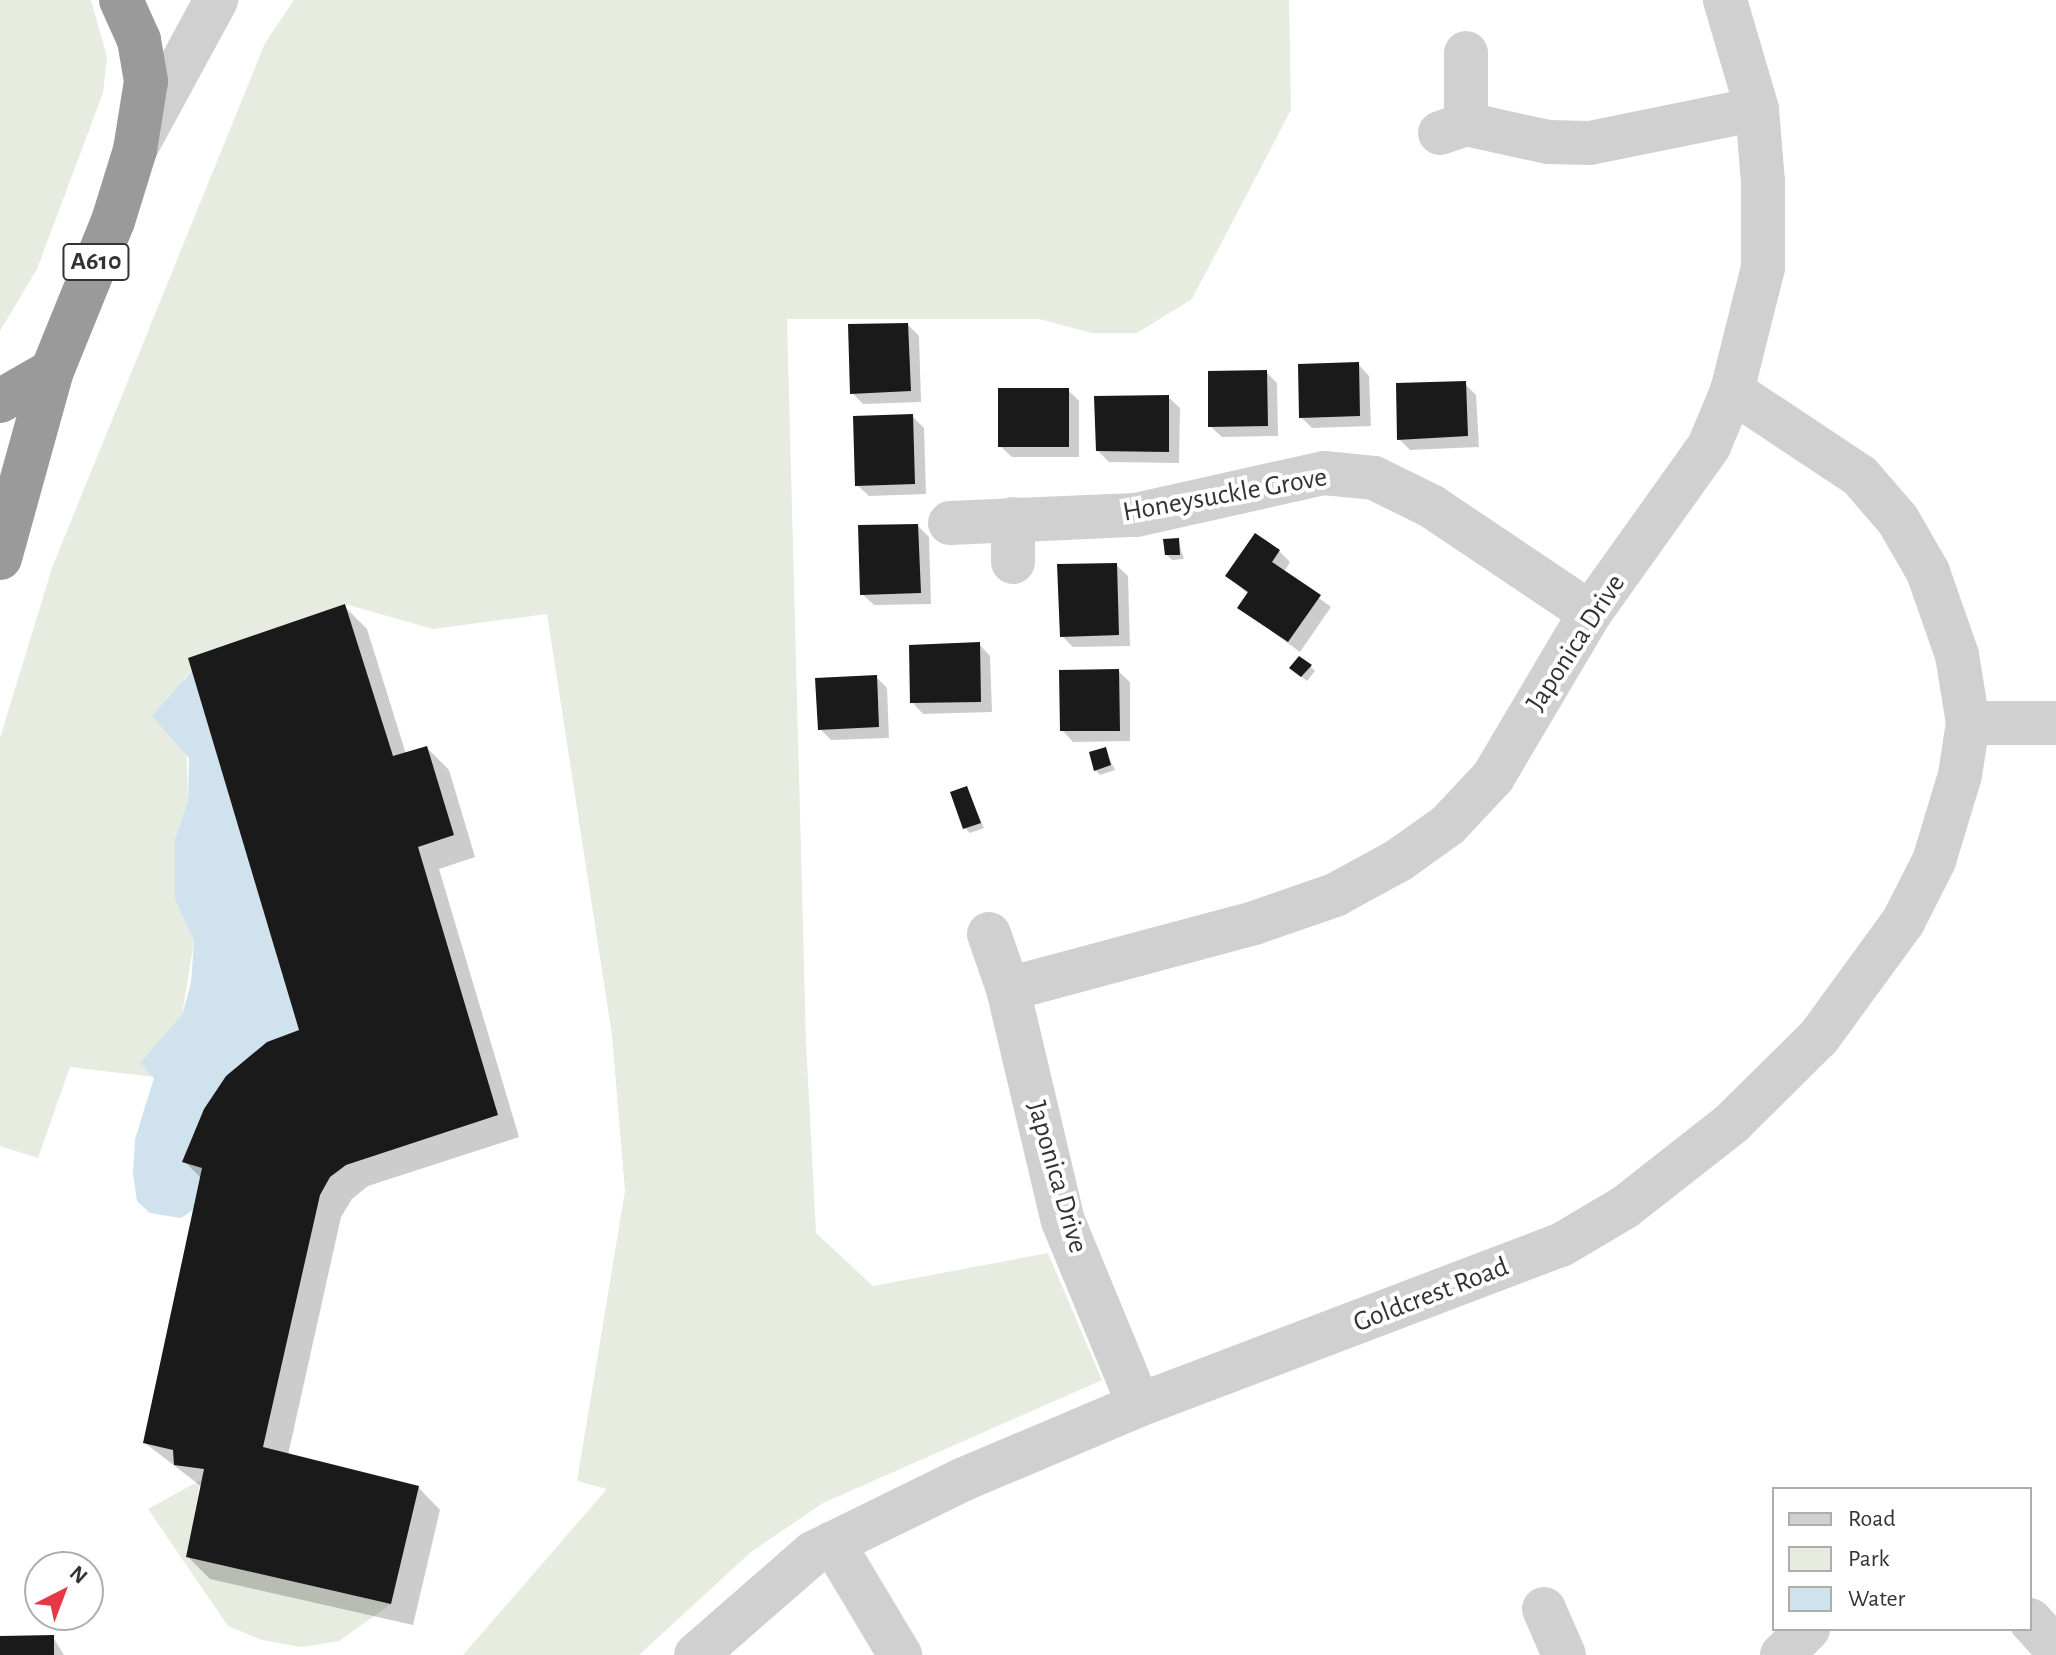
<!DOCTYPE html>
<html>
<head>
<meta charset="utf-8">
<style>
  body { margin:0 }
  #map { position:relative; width:2056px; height:1655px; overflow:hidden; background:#fff; font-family:"Alegreya Sans",sans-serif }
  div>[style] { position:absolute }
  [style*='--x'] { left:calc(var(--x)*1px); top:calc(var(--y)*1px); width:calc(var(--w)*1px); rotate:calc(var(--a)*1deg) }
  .green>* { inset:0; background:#e6ecdf }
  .water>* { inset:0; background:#cfe2ee }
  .shadow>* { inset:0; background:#0003 }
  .building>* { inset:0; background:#1a1a1a }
  .minor>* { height:44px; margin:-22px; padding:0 22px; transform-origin:22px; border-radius:22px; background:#d0d0d0 }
  .highway>* { height:44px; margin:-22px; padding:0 22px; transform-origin:22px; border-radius:22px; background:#9a9a9a }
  span { translate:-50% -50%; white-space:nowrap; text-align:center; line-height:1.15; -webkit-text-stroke:8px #fff; paint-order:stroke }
  .shield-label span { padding:2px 6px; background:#fff; border:2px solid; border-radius:6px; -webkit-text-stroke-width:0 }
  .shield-label { font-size:26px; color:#333; font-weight:700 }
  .street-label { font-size:28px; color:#333 }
  .legend { position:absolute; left:1772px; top:1487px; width:260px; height:144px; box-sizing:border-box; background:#fff; border:2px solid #adadad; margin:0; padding:10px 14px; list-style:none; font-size:24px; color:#333 }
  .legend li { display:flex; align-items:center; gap:16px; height:40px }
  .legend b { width:40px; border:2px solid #adadad }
  .north { position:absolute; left:24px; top:1551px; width:80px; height:80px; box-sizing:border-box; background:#fff; border:2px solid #adadad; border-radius:50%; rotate:42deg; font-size:22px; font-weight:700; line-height:32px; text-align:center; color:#333 }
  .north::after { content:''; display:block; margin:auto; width:28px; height:36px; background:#e63946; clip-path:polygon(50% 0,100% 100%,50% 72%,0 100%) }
</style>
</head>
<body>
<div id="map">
  <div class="green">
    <div style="clip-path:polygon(0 0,91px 0,107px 57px,103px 93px,37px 269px,0 331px)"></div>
    <div style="clip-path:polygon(294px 0,1289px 0,1291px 110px,1192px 299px,1137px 333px,1092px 333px,1039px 319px,787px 319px,806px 1042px,816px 1233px,873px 1286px,1048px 1253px,1102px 1380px,823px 1503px,751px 1552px,639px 1655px,463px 1655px,607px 1489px,577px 1481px,625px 1191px,612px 1035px,547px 614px,433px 629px,345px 604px,192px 671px,184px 679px,188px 801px,175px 839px,175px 900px,194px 941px,182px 1015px,154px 1077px,70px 1067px,38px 1158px,0 1146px,0 738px,52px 568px,265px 43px)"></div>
    <div style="clip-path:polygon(201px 1480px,186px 1557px,391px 1604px,339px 1641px,301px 1647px,262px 1640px,228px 1626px,148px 1509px)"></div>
  </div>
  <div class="water">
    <div style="clip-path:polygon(192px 671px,299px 1030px,267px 1042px,226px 1076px,204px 1109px,183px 1162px,202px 1168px,193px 1210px,181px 1218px,150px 1213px,137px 1201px,133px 1174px,135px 1139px,154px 1078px,140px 1063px,182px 1015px,191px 983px,194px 941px,175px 900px,175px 839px,188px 801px,189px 758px,152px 716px)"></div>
  </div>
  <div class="shadow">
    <div style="clip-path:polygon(908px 325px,919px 336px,921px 402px,863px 404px,852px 393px)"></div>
    <div style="clip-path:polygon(1358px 364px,1369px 376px,1371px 426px,1312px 428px,1301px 417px)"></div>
    <div style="clip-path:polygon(1266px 372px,1277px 383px,1278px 436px,1222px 437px,1210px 426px)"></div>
    <div style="clip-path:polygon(1465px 384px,1476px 395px,1479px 447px,1410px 450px,1399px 439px)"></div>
    <div style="clip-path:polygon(1068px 390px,1079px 401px,1079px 457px,1012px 457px,1000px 446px)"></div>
    <div style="clip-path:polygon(1168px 397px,1180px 408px,1179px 463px,1109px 462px,1098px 451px)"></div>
    <div style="clip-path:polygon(912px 416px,924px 428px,926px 494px,869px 496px,857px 485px)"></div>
    <div style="clip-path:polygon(918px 526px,929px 537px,931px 604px,874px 605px,862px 594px)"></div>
    <div style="clip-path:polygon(1178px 540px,1184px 559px,1172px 560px,1166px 554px)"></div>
    <div style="clip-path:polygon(1279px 551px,1290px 562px,1284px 572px,1331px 607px,1300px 652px,1240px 608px,1249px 595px,1228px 576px)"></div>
    <div style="clip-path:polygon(1116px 565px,1128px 576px,1130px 646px,1073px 647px,1062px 636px)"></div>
    <div style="clip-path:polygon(345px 607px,367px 629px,406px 754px,427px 748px,449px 770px,475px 857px,439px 869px,519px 1137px,368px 1186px,352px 1199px,341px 1217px,288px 1455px,418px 1487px,440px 1510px,413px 1625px,210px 1579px,188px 1557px,202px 1487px,145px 1443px,202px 1179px,185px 1162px,301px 1031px)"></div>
    <div style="clip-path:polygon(979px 644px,990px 656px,992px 712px,923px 714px,912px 702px)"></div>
    <div style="clip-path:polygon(1310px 666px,1315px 671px,1307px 681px,1297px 673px)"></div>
    <div style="clip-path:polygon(1118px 671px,1130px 682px,1130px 741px,1073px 742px,1062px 730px)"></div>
    <div style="clip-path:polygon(876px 677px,887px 688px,889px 738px,831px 740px,820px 729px)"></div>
    <div style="clip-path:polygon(1105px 750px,1115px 770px,1100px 775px,1095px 770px)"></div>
    <div style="clip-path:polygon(967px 788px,984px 828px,970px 833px,965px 828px)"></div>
    <div style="clip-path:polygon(53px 1637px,64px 1655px,0 1655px,0 1638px)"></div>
  </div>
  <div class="building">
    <div style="clip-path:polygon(908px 323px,911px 391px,850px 394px,848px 324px)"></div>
    <div style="clip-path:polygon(1359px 362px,1360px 416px,1299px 418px,1298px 364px)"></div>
    <div style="clip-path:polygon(1267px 370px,1268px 426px,1208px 427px,1208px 371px)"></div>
    <div style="clip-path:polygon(1466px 381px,1468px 436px,1397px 440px,1396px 383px)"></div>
    <div style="clip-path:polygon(998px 388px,1069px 388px,1069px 447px,998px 447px)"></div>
    <div style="clip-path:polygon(1169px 395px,1169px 452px,1096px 451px,1094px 396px)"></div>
    <div style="clip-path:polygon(913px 414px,915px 484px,855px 486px,853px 416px)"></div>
    <div style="clip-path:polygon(918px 524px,921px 593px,860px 595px,858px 525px)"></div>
    <div style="clip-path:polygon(1255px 533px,1280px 550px,1272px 562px,1321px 595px,1288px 642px,1237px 608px,1248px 592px,1225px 576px)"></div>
    <div style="clip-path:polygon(1179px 538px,1180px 555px,1165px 555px,1163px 539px)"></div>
    <div style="clip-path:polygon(1117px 563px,1119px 635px,1060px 637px,1057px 564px)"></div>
    <div style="clip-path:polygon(345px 604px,393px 756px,427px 746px,454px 835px,418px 847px,498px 1115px,346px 1165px,330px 1177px,320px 1195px,263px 1447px,419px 1486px,391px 1604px,186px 1557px,204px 1469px,174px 1465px,173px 1450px,143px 1443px,202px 1168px,182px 1162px,204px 1109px,226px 1076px,267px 1042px,299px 1030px,188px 658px)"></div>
    <div style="clip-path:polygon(980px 642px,981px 702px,910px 703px,909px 645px)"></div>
    <div style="clip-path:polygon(1299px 656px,1312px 665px,1301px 677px,1289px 668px)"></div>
    <div style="clip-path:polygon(1119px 669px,1120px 731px,1060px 731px,1059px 670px)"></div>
    <div style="clip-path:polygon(877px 675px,879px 727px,818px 730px,815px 678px)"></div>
    <div style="clip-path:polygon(1106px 747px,1111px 765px,1094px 771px,1089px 752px)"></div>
    <div style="clip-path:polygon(967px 786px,981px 823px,963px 829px,950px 792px)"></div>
    <div style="clip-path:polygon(54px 1635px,54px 1655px,0 1655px,0 1636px)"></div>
  </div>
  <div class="minor">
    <div style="--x:1466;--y:53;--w:71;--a:90"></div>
    <div style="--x:1440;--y:133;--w:28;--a:-19"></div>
    <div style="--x:1466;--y:124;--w:84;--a:12.4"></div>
    <div style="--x:1548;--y:142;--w:42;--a:1.4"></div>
    <div style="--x:1590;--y:143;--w:170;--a:-11.5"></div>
    <div style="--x:139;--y:142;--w:162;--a:-61.5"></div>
    <div style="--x:950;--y:523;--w:186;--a:-2.5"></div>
    <div style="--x:1136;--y:515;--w:193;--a:-12.6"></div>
    <div style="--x:1324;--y:473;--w:50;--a:5.7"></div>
    <div style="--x:1374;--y:478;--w:64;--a:26.2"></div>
    <div style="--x:1431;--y:506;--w:192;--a:33.9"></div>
    <div style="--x:1013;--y:562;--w:43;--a:-90"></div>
    <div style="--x:1968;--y:723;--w:88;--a:0"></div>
    <div style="--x:989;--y:934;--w:58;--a:70.9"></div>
    <div style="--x:1008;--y:989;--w:238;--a:76.7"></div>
    <div style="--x:1063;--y:1221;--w:199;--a:67.6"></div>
    <div style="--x:1008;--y:989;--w:255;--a:-15"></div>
    <div style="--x:1254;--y:923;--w:86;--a:-19.1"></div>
    <div style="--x:1335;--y:895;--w:73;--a:-28.7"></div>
    <div style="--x:1399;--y:860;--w:60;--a:-35.5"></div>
    <div style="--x:1448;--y:825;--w:66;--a:-46.8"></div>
    <div style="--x:1493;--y:777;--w:191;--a:-59.4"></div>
    <div style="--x:1590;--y:613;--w:205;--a:-54.5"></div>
    <div style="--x:1709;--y:446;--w:60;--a:-67.3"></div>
    <div style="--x:1732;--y:391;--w:127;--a:-75.9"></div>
    <div style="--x:1763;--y:268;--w:86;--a:-90"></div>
    <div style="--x:1763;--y:182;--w:73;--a:-94.7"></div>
    <div style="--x:1757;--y:109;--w:114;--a:-106.4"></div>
    <div style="--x:833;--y:1543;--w:131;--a:59.1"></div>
    <div style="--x:1544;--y:1609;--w:50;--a:66.5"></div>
    <div style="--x:2030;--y:1620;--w:39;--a:48"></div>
    <div style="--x:696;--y:1655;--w:155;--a:-41.1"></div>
    <div style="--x:813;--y:1553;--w:168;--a:-26.1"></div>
    <div style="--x:964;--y:1479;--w:190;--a:-22.9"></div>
    <div style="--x:1139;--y:1405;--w:451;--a:-20.8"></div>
    <div style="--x:1561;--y:1245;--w:74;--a:-30.7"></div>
    <div style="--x:1625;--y:1207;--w:136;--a:-38.1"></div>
    <div style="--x:1732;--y:1123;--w:122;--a:-44.7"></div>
    <div style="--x:1819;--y:1037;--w:142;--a:-53.9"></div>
    <div style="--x:1903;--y:922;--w:68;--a:-63.1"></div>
    <div style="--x:1934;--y:861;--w:90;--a:-73.2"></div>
    <div style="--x:1960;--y:775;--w:53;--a:-81.3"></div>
    <div style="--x:1968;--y:723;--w:69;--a:-99.2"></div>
    <div style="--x:1957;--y:655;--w:88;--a:-109.3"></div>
    <div style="--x:1928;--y:572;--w:60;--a:-120"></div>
    <div style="--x:1898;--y:520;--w:58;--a:-130.8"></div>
    <div style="--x:1860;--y:476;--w:154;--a:-146.4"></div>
    <div style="--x:1782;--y:1655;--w:37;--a:-45"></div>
  </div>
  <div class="highway">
    <div style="--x:0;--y:401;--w:60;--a:-30"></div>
    <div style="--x:0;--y:558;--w:194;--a:-74.5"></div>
    <div style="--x:52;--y:371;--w:162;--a:-67.9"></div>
    <div style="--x:113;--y:221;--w:74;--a:-72.8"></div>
    <div style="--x:135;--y:150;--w:70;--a:-80.9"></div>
    <div style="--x:146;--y:81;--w:42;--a:-99.7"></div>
    <div style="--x:139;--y:40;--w:44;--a:-114.2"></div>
  </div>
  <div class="shield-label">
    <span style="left:96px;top:262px">A610</span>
  </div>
  <div class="street-label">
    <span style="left:1225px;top:495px;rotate:-10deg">Honeysuckle Grove</span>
    <span style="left:1576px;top:643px;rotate:-57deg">Japonica Drive</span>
    <span style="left:1057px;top:1177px;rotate:74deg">Japonica Drive</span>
    <span style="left:1431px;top:1295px;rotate:-21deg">Goldcrest Road</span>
  </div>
  <ul class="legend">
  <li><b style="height:10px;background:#d0d0d0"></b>Road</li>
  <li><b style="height:22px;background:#e6ecdf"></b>Park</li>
  <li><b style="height:22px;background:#cfe2ee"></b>Water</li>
  </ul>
  <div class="north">N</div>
</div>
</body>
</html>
